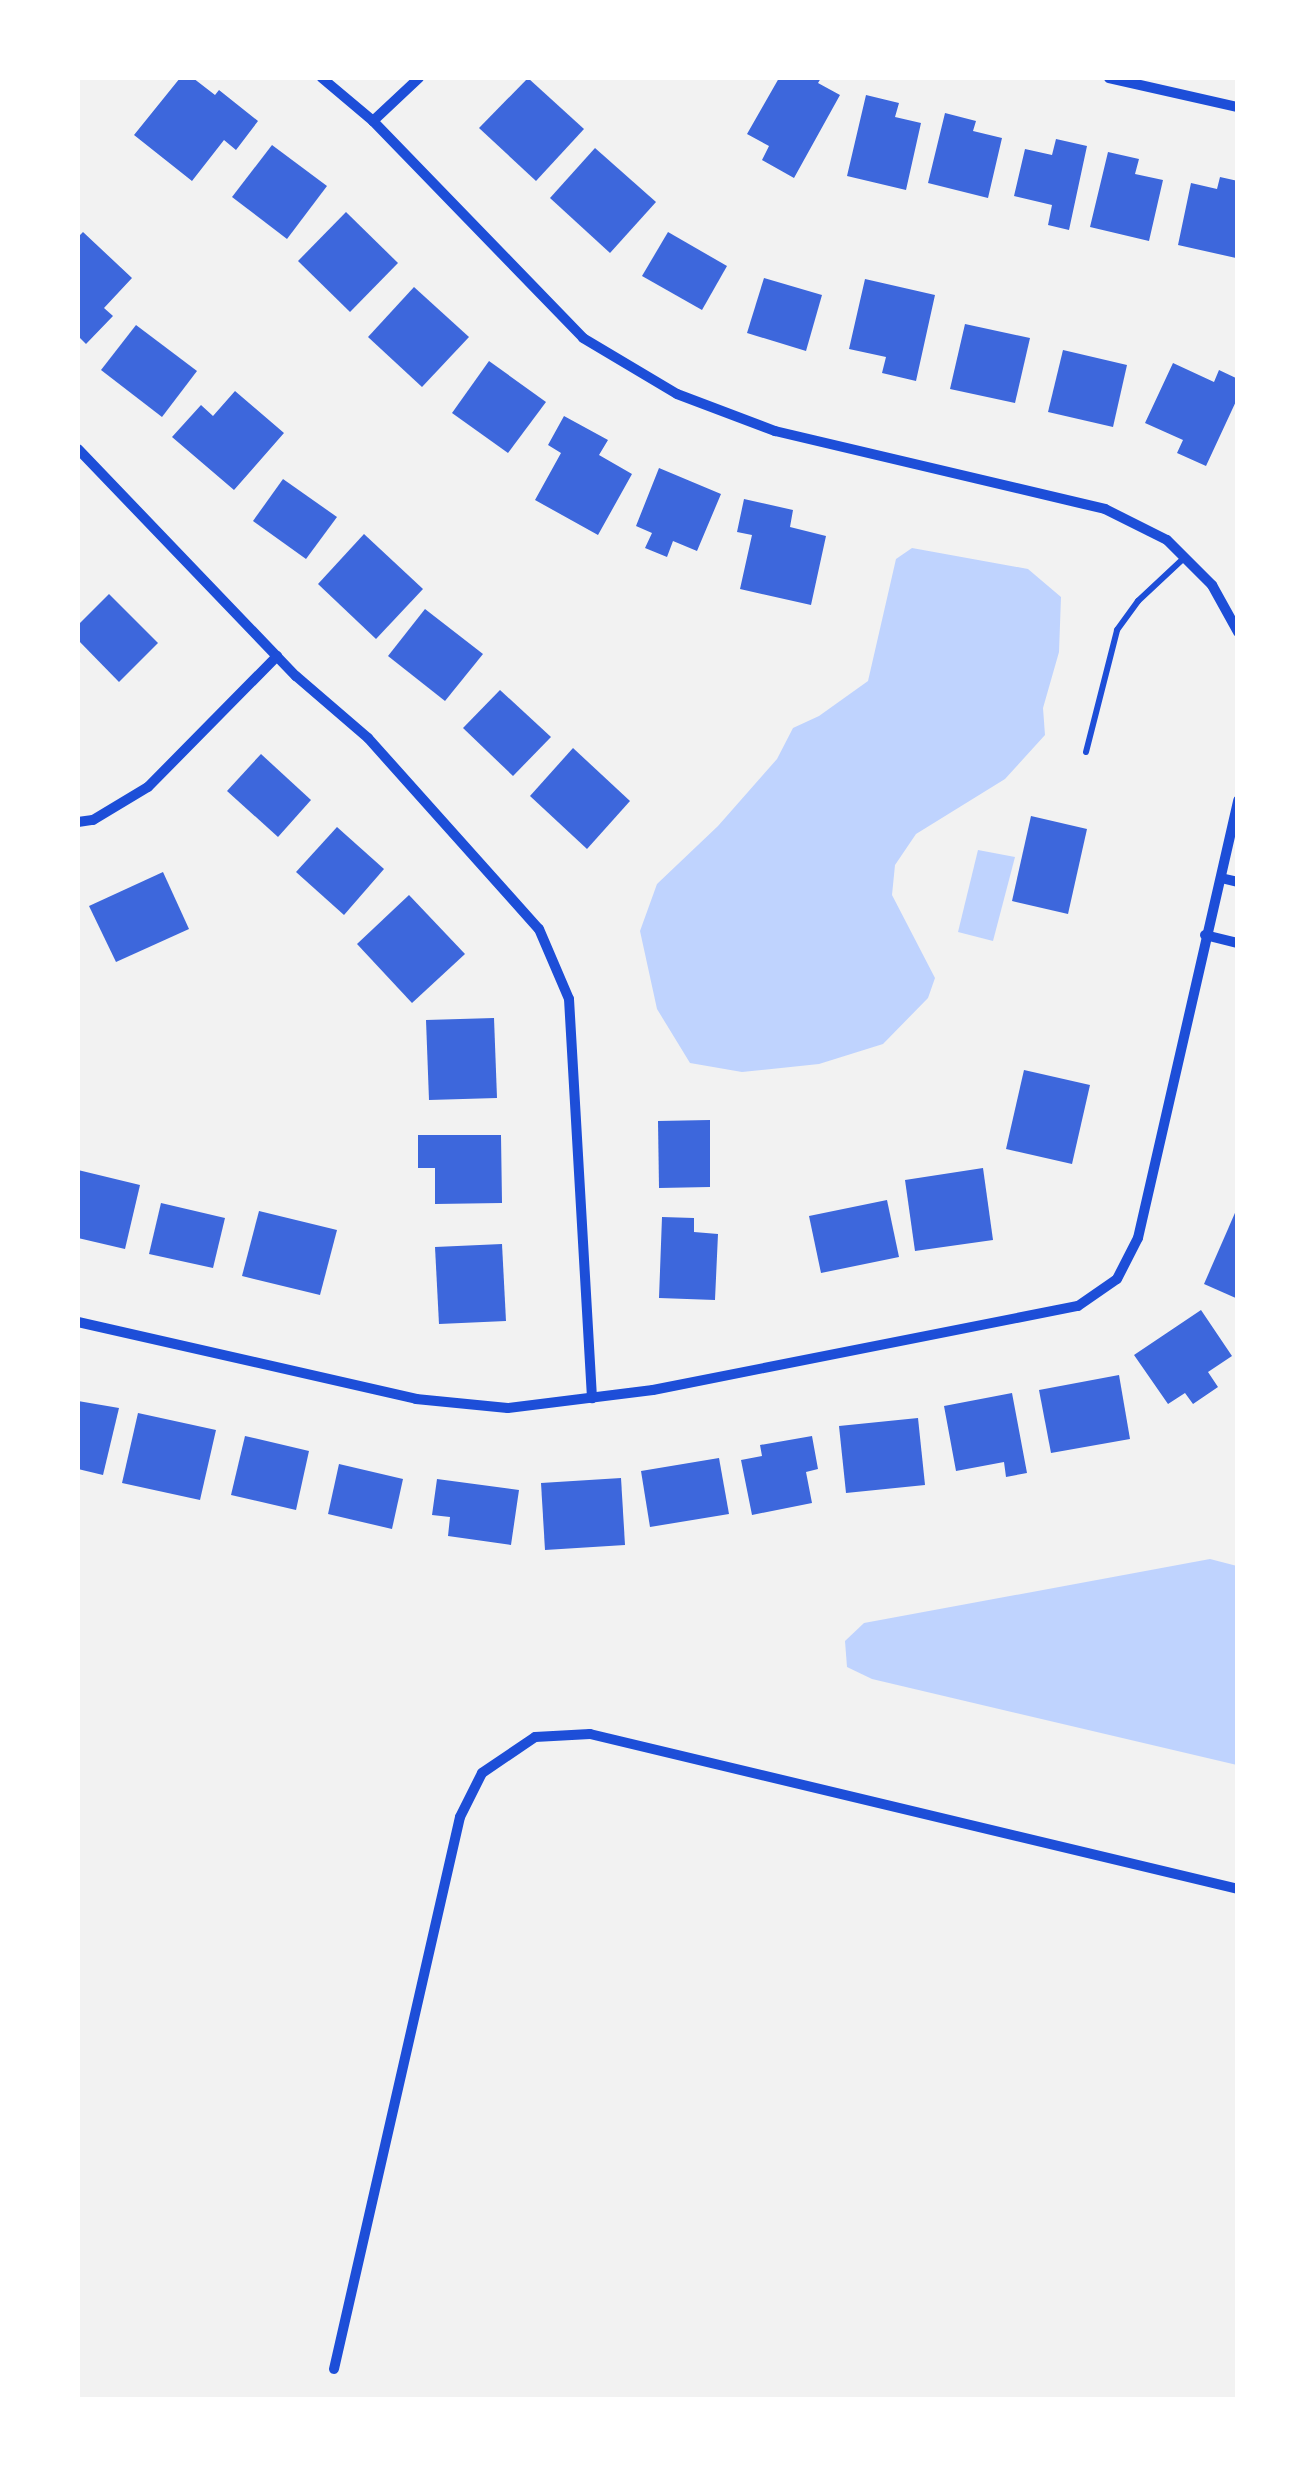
<!DOCTYPE html>
<html>
<head>
<meta charset="utf-8">
<style>
  body { margin:0 }
  #map { position:relative; width:1315px; height:2477px; overflow:hidden; background:#f2f2f2; font-family:Helvetica,sans-serif }
  div>[style] { position:absolute }
  [style*='--x'] { left:calc(var(--x)*1px); top:calc(var(--y)*1px); width:calc(var(--w)*1px); rotate:calc(var(--a)*1deg) }
  .water>* { inset:0; background:#bfd3fe }
  .building>* { inset:0; background:#3d67dc }
  .service>* { height:6px; margin:-3px; padding:0 3px; transform-origin:3px; border-radius:3px; background:#1d4ed8 }
  .minor>* { height:10px; margin:-5px; padding:0 5px; transform-origin:5px; border-radius:5px; background:#1d4ed8 }
  span { translate:-50% -50%; white-space:nowrap; text-align:center; line-height:1.15; -webkit-text-stroke:9px #fff; paint-order:stroke }
  .frame { position:absolute; inset:0; border:80px solid #fff; pointer-events:none }
</style>
</head>
<body>
<div id="map">
  <div class="water">
    <div style="clip-path:polygon(912px 548px,1028px 569px,1061px 597px,1059px 652px,1043px 708px,1045px 735px,1005px 779px,916px 834px,895px 865px,892px 895px,935px 978px,928px 998px,883px 1044px,819px 1064px,742px 1072px,690px 1063px,657px 1009px,640px 931px,657px 884px,718px 826px,777px 759px,793px 728px,819px 716px,868px 681px,896px 559px)"></div>
    <div style="clip-path:polygon(978px 850px,1015px 857px,993px 941px,958px 932px)"></div>
    <div style="clip-path:polygon(1210px 1559px,1237px 1566px,1237px 1765px,872px 1679px,847px 1667px,845px 1641px,864px 1623px)"></div>
  </div>
  <div class="building">
    <div style="clip-path:polygon(180px 78px,193px 78px,215px 95px,219px 90px,258px 121px,236px 150px,224px 140px,192px 181px,134px 135px)"></div>
    <div style="clip-path:polygon(528px 78px,584px 129px,536px 181px,479px 128px)"></div>
    <div style="clip-path:polygon(779px 78px,821px 78px,818px 83px,840px 95px,794px 178px,762px 160px,769px 146px,747px 134px)"></div>
    <div style="clip-path:polygon(866px 95px,899px 103px,895px 117px,921px 123px,906px 190px,847px 176px)"></div>
    <div style="clip-path:polygon(945px 113px,976px 121px,973px 131px,1002px 138px,988px 198px,928px 183px)"></div>
    <div style="clip-path:polygon(1056px 139px,1087px 146px,1069px 230px,1048px 225px,1052px 205px,1014px 196px,1025px 149px,1052px 155px)"></div>
    <div style="clip-path:polygon(272px 145px,327px 186px,287px 239px,232px 197px)"></div>
    <div style="clip-path:polygon(595px 148px,656px 202px,610px 253px,550px 198px)"></div>
    <div style="clip-path:polygon(1108px 152px,1139px 159px,1135px 174px,1163px 180px,1149px 241px,1090px 227px)"></div>
    <div style="clip-path:polygon(1220px 177px,1238px 181px,1236px 258px,1178px 245px,1191px 183px,1217px 189px)"></div>
    <div style="clip-path:polygon(346px 212px,398px 263px,350px 312px,298px 261px)"></div>
    <div style="clip-path:polygon(83px 232px,132px 278px,104px 308px,113px 316px,86px 344px,78px 336px,78px 237px)"></div>
    <div style="clip-path:polygon(668px 232px,727px 266px,702px 310px,642px 276px)"></div>
    <div style="clip-path:polygon(764px 278px,822px 295px,806px 351px,747px 333px)"></div>
    <div style="clip-path:polygon(865px 279px,935px 295px,916px 381px,882px 373px,886px 357px,849px 349px)"></div>
    <div style="clip-path:polygon(414px 287px,469px 337px,422px 387px,368px 337px)"></div>
    <div style="clip-path:polygon(965px 324px,1030px 338px,1015px 403px,950px 389px)"></div>
    <div style="clip-path:polygon(136px 325px,197px 371px,162px 417px,101px 370px)"></div>
    <div style="clip-path:polygon(1063px 350px,1127px 365px,1113px 427px,1048px 412px)"></div>
    <div style="clip-path:polygon(489px 361px,546px 402px,508px 453px,452px 413px)"></div>
    <div style="clip-path:polygon(1173px 363px,1214px 382px,1219px 370px,1238px 379px,1238px 397px,1206px 466px,1177px 453px,1183px 440px,1145px 423px)"></div>
    <div style="clip-path:polygon(235px 391px,284px 433px,234px 490px,172px 437px,201px 405px,213px 416px)"></div>
    <div style="clip-path:polygon(564px 416px,608px 440px,599px 455px,632px 474px,598px 535px,535px 500px,561px 453px,548px 445px)"></div>
    <div style="clip-path:polygon(659px 468px,721px 494px,697px 551px,673px 541px,667px 557px,645px 548px,652px 533px,636px 526px)"></div>
    <div style="clip-path:polygon(283px 479px,337px 517px,306px 559px,253px 521px)"></div>
    <div style="clip-path:polygon(744px 499px,793px 510px,790px 527px,826px 536px,811px 605px,740px 589px,752px 535px,737px 532px)"></div>
    <div style="clip-path:polygon(364px 534px,423px 589px,376px 639px,318px 584px)"></div>
    <div style="clip-path:polygon(109px 594px,158px 643px,119px 682px,78px 640px,78px 625px)"></div>
    <div style="clip-path:polygon(425px 609px,483px 654px,445px 701px,388px 656px)"></div>
    <div style="clip-path:polygon(500px 690px,551px 737px,513px 776px,463px 728px)"></div>
    <div style="clip-path:polygon(573px 748px,630px 801px,587px 849px,530px 796px)"></div>
    <div style="clip-path:polygon(261px 754px,311px 800px,278px 837px,227px 791px)"></div>
    <div style="clip-path:polygon(1031px 816px,1087px 829px,1068px 914px,1012px 901px)"></div>
    <div style="clip-path:polygon(337px 827px,384px 869px,344px 915px,296px 872px)"></div>
    <div style="clip-path:polygon(163px 872px,189px 929px,116px 962px,89px 906px)"></div>
    <div style="clip-path:polygon(409px 895px,465px 954px,412px 1003px,357px 944px)"></div>
    <div style="clip-path:polygon(494px 1018px,497px 1098px,429px 1100px,426px 1020px)"></div>
    <div style="clip-path:polygon(1024px 1070px,1090px 1085px,1072px 1164px,1006px 1149px)"></div>
    <div style="clip-path:polygon(710px 1120px,710px 1187px,659px 1188px,658px 1121px)"></div>
    <div style="clip-path:polygon(418px 1135px,501px 1135px,502px 1203px,435px 1204px,435px 1168px,418px 1168px)"></div>
    <div style="clip-path:polygon(983px 1168px,993px 1240px,915px 1251px,905px 1180px)"></div>
    <div style="clip-path:polygon(78px 1170px,140px 1185px,125px 1249px,78px 1238px)"></div>
    <div style="clip-path:polygon(887px 1200px,899px 1257px,821px 1273px,809px 1216px)"></div>
    <div style="clip-path:polygon(161px 1203px,225px 1218px,213px 1268px,149px 1254px)"></div>
    <div style="clip-path:polygon(1238px 1206px,1238px 1299px,1204px 1284px)"></div>
    <div style="clip-path:polygon(259px 1211px,337px 1230px,320px 1295px,242px 1276px)"></div>
    <div style="clip-path:polygon(662px 1217px,694px 1218px,694px 1232px,718px 1234px,715px 1300px,659px 1298px)"></div>
    <div style="clip-path:polygon(502px 1244px,506px 1321px,439px 1324px,435px 1247px)"></div>
    <div style="clip-path:polygon(1201px 1310px,1232px 1356px,1208px 1372px,1218px 1387px,1193px 1404px,1185px 1393px,1168px 1404px,1134px 1355px)"></div>
    <div style="clip-path:polygon(1119px 1375px,1130px 1439px,1051px 1453px,1039px 1390px)"></div>
    <div style="clip-path:polygon(1012px 1393px,1027px 1473px,1006px 1477px,1004px 1462px,956px 1471px,944px 1406px)"></div>
    <div style="clip-path:polygon(78px 1401px,119px 1408px,103px 1475px,78px 1469px)"></div>
    <div style="clip-path:polygon(138px 1413px,216px 1430px,200px 1500px,122px 1483px)"></div>
    <div style="clip-path:polygon(918px 1418px,925px 1485px,846px 1493px,839px 1426px)"></div>
    <div style="clip-path:polygon(245px 1436px,309px 1451px,296px 1510px,231px 1495px)"></div>
    <div style="clip-path:polygon(812px 1436px,818px 1469px,806px 1472px,812px 1503px,752px 1515px,741px 1460px,762px 1456px,760px 1445px)"></div>
    <div style="clip-path:polygon(719px 1458px,729px 1514px,650px 1527px,641px 1471px)"></div>
    <div style="clip-path:polygon(339px 1464px,403px 1479px,392px 1529px,328px 1514px)"></div>
    <div style="clip-path:polygon(621px 1478px,625px 1545px,545px 1550px,541px 1483px)"></div>
    <div style="clip-path:polygon(437px 1479px,519px 1490px,511px 1545px,448px 1536px,450px 1517px,432px 1515px)"></div>
  </div>
  <div class="service">
    <div style="--x:1086;--y:752;--w:126;--a:-75.7"></div>
    <div style="--x:1117;--y:630;--w:36;--a:-54"></div>
    <div style="--x:1138;--y:601;--w:63;--a:-43.1"></div>
  </div>
  <div class="minor">
    <div style="--x:322;--y:78;--w:67;--a:40.1"></div>
    <div style="--x:373;--y:121;--w:302;--a:45.9"></div>
    <div style="--x:583;--y:338;--w:109;--a:30.8"></div>
    <div style="--x:677;--y:394;--w:105;--a:20.7"></div>
    <div style="--x:775;--y:431;--w:339;--a:13.3"></div>
    <div style="--x:1105;--y:509;--w:69;--a:26.6"></div>
    <div style="--x:1167;--y:540;--w:64;--a:45"></div>
    <div style="--x:1212;--y:585;--w:54;--a:61"></div>
    <div style="--x:1109;--y:78;--w:132;--a:12.7"></div>
    <div style="--x:373;--y:121;--w:63;--a:-43.1"></div>
    <div style="--x:78;--y:449;--w:315;--a:46.2"></div>
    <div style="--x:296;--y:676;--w:95;--a:40.7"></div>
    <div style="--x:368;--y:738;--w:256;--a:48.2"></div>
    <div style="--x:539;--y:929;--w:76;--a:66.8"></div>
    <div style="--x:569;--y:999;--w:400;--a:86.7"></div>
    <div style="--x:78;--y:822;--w:15;--a:-8"></div>
    <div style="--x:93;--y:820;--w:64;--a:-31"></div>
    <div style="--x:148;--y:787;--w:184;--a:-45.4"></div>
    <div style="--x:1221;--y:878;--w:17;--a:13"></div>
    <div style="--x:1205;--y:935;--w:34;--a:14"></div>
    <div style="--x:78;--y:1322;--w:347;--a:12.8"></div>
    <div style="--x:416;--y:1399;--w:92;--a:5.6"></div>
    <div style="--x:508;--y:1408;--w:146;--a:-7.1"></div>
    <div style="--x:653;--y:1390;--w:433;--a:-11.2"></div>
    <div style="--x:1078;--y:1306;--w:47;--a:-34.7"></div>
    <div style="--x:1117;--y:1279;--w:46;--a:-62.9"></div>
    <div style="--x:1138;--y:1238;--w:449;--a:-77.1"></div>
    <div style="--x:334;--y:2369;--w:566;--a:-77.14"></div>
    <div style="--x:460;--y:1817;--w:49;--a:-63.4"></div>
    <div style="--x:482;--y:1773;--w:64;--a:-34.2"></div>
    <div style="--x:535;--y:1737;--w:55;--a:-3.1"></div>
    <div style="--x:590;--y:1734;--w:666;--a:13.45"></div>
  </div>
  <div class="frame"></div>
</div>
</body>
</html>
